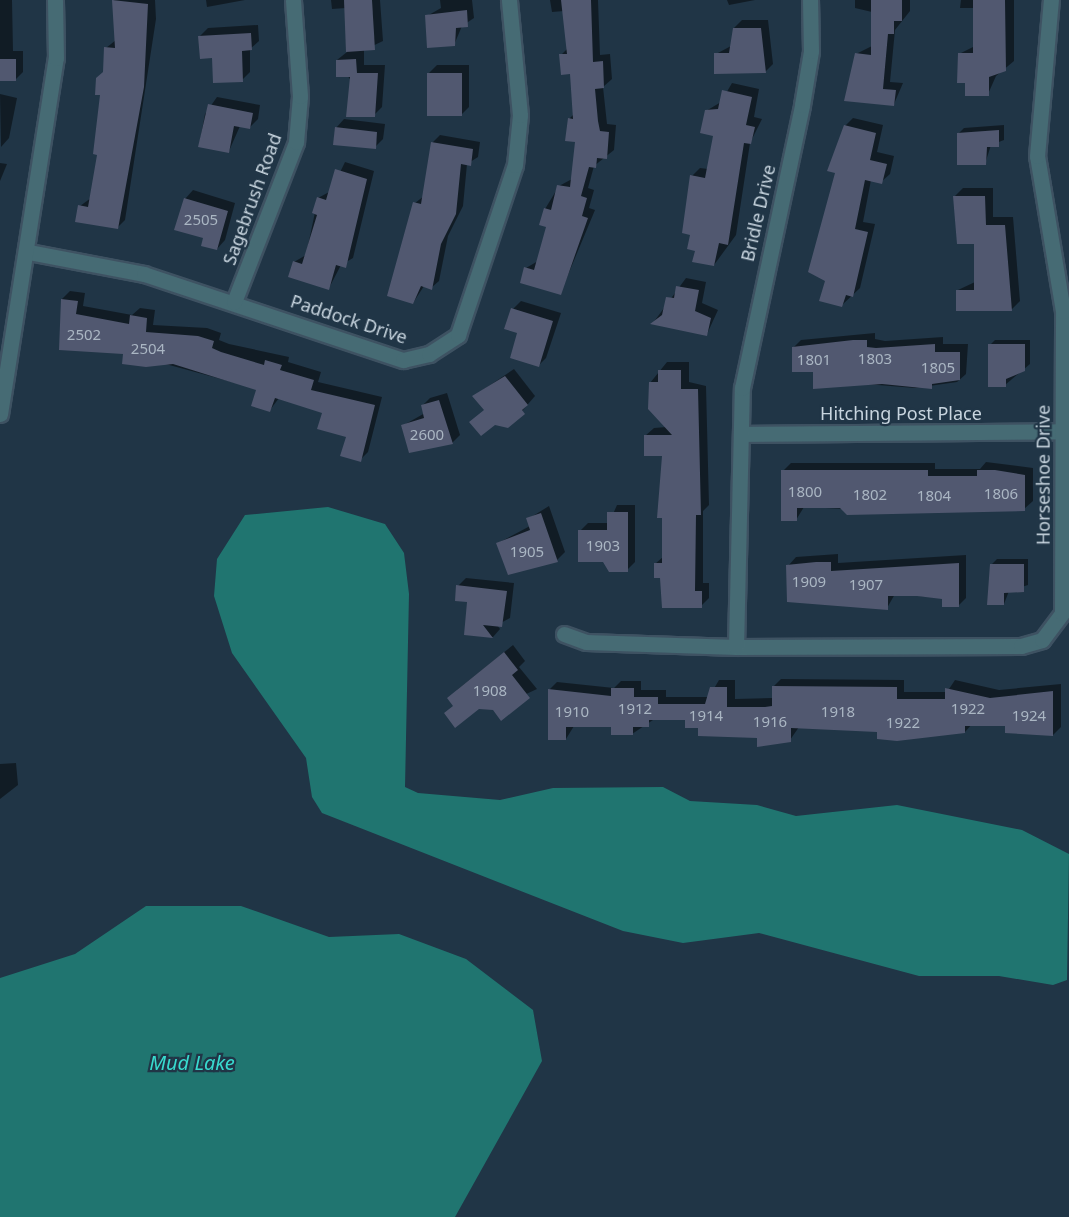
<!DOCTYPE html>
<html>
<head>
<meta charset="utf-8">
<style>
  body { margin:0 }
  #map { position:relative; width:1069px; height:1217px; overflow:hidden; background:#203546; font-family:"Noto Sans",sans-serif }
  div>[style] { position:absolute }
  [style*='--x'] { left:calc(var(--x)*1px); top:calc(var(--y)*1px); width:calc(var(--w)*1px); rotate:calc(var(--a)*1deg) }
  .water>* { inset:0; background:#207570 }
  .shadow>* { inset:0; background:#0007 }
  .building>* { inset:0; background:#515870 }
  .roads { filter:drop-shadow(2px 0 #3e5262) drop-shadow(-2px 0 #3e5262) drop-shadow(0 2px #3e5262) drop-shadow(0 -2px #3e5262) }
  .minor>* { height:15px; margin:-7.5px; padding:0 7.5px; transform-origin:7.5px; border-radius:7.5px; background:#466b74 }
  span { translate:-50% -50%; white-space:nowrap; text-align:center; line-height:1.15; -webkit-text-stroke:4.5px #203546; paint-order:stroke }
  .number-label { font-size:15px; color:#aab6c3 }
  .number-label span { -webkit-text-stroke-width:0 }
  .street-label { font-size:18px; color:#c8d5df }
  .water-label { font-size:20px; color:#38dacf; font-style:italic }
</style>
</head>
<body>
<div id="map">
  <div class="water">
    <div style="clip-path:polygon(328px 507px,385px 524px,404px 553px,409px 594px,405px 787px,418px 793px,500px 800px,553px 788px,663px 787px,690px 801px,757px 805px,796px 816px,897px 805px,1022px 830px,1069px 854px,1067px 980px,1053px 985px,999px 976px,919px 976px,759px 933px,683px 943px,623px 931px,322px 813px,312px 797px,306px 758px,232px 653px,214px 596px,217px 559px,245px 515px)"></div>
    <div style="clip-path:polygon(146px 906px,241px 906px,329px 937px,399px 934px,466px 959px,533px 1010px,542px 1061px,455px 1217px,0 1217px,0 978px,75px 954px)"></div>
  </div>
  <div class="shadow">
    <div style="clip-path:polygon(0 0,12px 0,13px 51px,23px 51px,23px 72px,15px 80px,0 80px)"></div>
    <div style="clip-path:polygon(114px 0,155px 0,156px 19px,125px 220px,117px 228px,80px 206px,91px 198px,99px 154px,106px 48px,116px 40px)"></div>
    <div style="clip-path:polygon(206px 0,245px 0,207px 7px)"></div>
    <div style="clip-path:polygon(331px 0,380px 0,383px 41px,364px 50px,364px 65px,385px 65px,382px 107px,374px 115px,337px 60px,347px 52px,346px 8px,332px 9px)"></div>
    <div style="clip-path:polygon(440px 0,472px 0,474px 18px,462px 26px,454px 45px,427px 16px,441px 8px)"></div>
    <div style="clip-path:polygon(550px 0,598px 0,600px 55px,610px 54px,612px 79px,603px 87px,607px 124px,616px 125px,614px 150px,594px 166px,588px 188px,594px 190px,589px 208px,595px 210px,560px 294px,526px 268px,538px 261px,548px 226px,545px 209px,559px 186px,572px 179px,576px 140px,569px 119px,574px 114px,571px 73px,561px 55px,568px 48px,564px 11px,552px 12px)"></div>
    <div style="clip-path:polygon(727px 0,755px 0,729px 5px)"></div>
    <div style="clip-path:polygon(855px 0,910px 0,910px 11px,895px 30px,890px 82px,903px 83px,894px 104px,856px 54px,872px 46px,872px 12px,855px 8px)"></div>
    <div style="clip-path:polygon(961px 0,1014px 0,1014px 61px,996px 76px,988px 94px,967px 81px,959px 54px,975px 46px,975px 8px,960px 8px)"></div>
    <div style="clip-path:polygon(742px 20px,768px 20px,773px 64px,765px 72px,716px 54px,731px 46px,734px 28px)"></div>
    <div style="clip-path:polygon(258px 25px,259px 41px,250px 49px,250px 72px,242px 80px,213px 57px,200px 36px,208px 28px)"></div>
    <div style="clip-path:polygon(437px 65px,469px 65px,469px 107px,461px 115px,429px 73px)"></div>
    <div style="clip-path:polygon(732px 83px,759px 89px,754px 117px,762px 119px,750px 143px,736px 235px,714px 265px,696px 250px,691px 234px,692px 176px,700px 168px,708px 169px,715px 135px,706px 111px,721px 102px)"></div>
    <div style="clip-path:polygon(0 94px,17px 98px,9px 138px,1px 147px)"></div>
    <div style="clip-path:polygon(217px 97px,260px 105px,258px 119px,249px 128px,240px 126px,229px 151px,199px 146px,205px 114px)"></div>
    <div style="clip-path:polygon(853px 118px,883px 125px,877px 152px,894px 156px,890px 174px,881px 182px,871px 180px,863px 222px,875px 224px,860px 288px,841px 306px,826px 280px,836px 172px,845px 126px)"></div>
    <div style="clip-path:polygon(344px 119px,385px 124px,383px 139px,375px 147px,336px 128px)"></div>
    <div style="clip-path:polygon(1004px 125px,1004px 140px,991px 145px,985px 164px,959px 133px,964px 128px)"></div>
    <div style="clip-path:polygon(440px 135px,480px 142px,478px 157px,467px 164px,463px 206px,448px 236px,439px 281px,431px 288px,424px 286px,413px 303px,415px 203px,424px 196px,433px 142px)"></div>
    <div style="clip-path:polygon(345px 162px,374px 171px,353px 258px,341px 265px,329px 288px,294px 262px,306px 255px,318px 198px,331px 191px)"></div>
    <div style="clip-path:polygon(0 163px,7px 164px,0 181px)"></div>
    <div style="clip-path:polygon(963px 188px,993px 188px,993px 217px,1013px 217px,1020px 301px,1012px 309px,958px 290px,975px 282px,975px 243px,955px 196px)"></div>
    <div style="clip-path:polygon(193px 190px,235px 203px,225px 240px,217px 249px,185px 199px)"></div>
    <div style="clip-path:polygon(686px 278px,706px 282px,702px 303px,718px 310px,707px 334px,653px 323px)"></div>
    <div style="clip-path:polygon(70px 291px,85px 293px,83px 306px,132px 315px,140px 308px,155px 310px,153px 325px,207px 328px,221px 333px,219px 340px,229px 344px,289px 357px,288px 362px,321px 372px,318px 382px,382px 397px,368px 452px,360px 460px,348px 436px,323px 412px,279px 398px,270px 410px,258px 389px,125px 353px,60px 349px,62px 299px)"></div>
    <div style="clip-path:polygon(521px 301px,561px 313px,546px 358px,538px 366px,513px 309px)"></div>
    <div style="clip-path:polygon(875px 333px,875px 339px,885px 341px,943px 337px,943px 344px,968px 344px,966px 374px,957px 382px,915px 388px,841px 382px,814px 371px,793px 348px,801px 340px)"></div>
    <div style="clip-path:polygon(995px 340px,1030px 340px,1030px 364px,1005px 385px,990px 345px)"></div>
    <div style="clip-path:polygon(667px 362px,689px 362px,689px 382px,706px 386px,709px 505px,703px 511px,703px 583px,709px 583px,709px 598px,701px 606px,661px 576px,655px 564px,664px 556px,663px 454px,645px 436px,654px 428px,667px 427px,650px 383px)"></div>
    <div style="clip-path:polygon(514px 369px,535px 396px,516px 418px,485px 409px,474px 396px)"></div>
    <div style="clip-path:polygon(447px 393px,460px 435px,452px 443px,402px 426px,425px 413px,422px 406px,430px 398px)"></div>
    <div style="clip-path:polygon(986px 462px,1033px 468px,1033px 501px,1024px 509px,936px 508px,931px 513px,804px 507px,796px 520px,783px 471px,791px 463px,935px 463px,935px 469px,980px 469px)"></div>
    <div style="clip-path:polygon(617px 505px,635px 505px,635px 562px,627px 570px,604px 561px,580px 531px,588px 523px,609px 523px)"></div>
    <div style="clip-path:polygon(549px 506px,565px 552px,557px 560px,509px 573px,498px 543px,530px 526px,528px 519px)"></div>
    <div style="clip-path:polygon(838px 554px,838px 563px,966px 555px,966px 598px,958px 606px,943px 598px,895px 594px,887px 608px,788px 566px,796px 557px)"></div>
    <div style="clip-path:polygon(997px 559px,1028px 559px,1028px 585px,1009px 591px,1004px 604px,992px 564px)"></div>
    <div style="clip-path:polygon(466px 578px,514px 583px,510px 618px,497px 625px,500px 629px,493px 637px,465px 634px,469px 601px,458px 586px)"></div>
    <div style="clip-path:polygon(513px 645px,525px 661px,519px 667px,537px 689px,494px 709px,455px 705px,457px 690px)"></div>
    <div style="clip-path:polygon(781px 679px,904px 680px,904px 692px,947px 692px,955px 680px,999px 690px,1061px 684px,1061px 727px,1053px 735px,1006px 724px,972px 724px,965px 732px,799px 727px,790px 740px,699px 726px,686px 718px,656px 718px,632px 734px,613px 726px,574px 726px,566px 739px,549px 690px,557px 682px,614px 688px,621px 681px,641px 681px,641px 690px,666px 690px,666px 697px,709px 697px,719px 680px,735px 680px,735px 699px,773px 698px,773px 687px)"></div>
    <div style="clip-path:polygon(16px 763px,18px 785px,0 799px,0 764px)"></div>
  </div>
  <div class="building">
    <div style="clip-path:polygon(112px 0,148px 4px,144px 87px,118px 229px,75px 222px,78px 205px,88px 207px,97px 155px,93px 154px,100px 95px,95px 95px,96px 78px,103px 72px,104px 47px,115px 48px)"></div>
    <div style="clip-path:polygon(344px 0,372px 0,375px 50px,346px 52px)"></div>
    <div style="clip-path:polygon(561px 0,591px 0,593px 62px,603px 61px,604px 88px,595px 89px,598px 121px,600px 131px,609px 132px,607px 159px,597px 158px,596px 168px,589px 167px,581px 196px,587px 198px,582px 216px,588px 218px,561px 295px,520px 283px,524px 267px,534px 270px,546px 227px,539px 225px,544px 208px,551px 210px,557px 185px,570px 187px,575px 142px,565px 141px,568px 118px,573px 119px,570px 74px,561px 75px,559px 54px,567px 54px)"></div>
    <div style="clip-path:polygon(871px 0,902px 0,902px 21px,894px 21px,894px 34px,888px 34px,883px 89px,896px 90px,894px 106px,844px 101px,855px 53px,871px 55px)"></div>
    <div style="clip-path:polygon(973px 0,1005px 0,1006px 71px,989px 77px,989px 96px,965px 96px,965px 83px,957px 83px,958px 53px,973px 53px)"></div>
    <div style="clip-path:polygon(467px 10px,468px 27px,456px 28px,455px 46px,427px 48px,425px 15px)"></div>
    <div style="clip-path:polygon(733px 28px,761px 28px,766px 73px,714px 74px,714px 53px,729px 53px)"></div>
    <div style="clip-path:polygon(251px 33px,252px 50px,242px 51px,243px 82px,213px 83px,212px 58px,200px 59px,198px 36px)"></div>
    <div style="clip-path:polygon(0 59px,16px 59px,16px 81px,0 81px)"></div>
    <div style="clip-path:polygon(356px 59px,357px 73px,378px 73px,375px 117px,346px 117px,350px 77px,336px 77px,336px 60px)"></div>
    <div style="clip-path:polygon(427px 73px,462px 73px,462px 116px,427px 116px)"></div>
    <div style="clip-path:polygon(722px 90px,752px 97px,746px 125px,755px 127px,751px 144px,744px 143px,728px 245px,719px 243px,714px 266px,692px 262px,695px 251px,687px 249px,690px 235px,682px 233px,690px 175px,705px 178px,713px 136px,700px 133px,705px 110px,718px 109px)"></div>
    <div style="clip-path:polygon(208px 104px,253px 113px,250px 129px,234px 126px,229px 153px,198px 147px)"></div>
    <div style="clip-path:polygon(844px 125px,876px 133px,870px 160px,887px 164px,882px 184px,865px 180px,855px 229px,868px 232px,853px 297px,846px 295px,842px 307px,819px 301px,825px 281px,808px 272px,835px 173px,827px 171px)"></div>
    <div style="clip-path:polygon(335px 127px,377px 132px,376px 149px,333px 145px)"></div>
    <div style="clip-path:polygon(999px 130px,999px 147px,987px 147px,986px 165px,957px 165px,957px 133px)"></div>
    <div style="clip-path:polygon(431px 142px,473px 149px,471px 166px,461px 164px,456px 214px,441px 244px,432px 290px,421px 286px,413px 304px,387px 296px,413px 202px,421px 204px)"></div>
    <div style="clip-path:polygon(335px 169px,367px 179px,346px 268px,336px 265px,329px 290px,288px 277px,293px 261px,302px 264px,317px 215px,312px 213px,317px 197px,326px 200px)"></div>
    <div style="clip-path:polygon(953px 196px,985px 196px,986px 225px,1005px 225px,1012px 311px,956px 311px,956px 290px,974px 290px,974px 244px,957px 244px)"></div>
    <div style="clip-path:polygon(184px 198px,228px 211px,217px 250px,201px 246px,203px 238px,174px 230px)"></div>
    <div style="clip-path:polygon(676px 286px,699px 290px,695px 311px,711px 318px,707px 336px,650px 324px,662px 315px,666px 297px,674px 298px)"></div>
    <div style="clip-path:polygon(61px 299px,78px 301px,76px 314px,129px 324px,130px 315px,147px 318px,146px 332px,198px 336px,214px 341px,212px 348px,221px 352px,264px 365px,265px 360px,282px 365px,280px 370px,314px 380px,311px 390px,375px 405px,361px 462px,340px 456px,346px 437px,317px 429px,322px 413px,275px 398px,270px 412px,251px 406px,256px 390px,173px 364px,146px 367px,122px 364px,123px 354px,59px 350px)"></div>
    <div style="clip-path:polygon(511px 308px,553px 321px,539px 367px,510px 358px,517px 333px,504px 329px)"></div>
    <div style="clip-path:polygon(853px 340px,867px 340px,867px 347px,876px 348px,935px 344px,935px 352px,960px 352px,960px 380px,932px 384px,932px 389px,882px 384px,813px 389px,813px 372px,792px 372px,792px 347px)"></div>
    <div style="clip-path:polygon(988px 344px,1025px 344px,1025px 371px,1006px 379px,1006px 387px,988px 387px)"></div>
    <div style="clip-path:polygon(658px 370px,681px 370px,681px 389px,698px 389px,701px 515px,696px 515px,695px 591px,702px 591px,702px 608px,662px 608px,660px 578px,654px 578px,654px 563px,662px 563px,662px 518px,657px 518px,662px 456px,644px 456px,644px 435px,672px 435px,648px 409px,649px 382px,658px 382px)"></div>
    <div style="clip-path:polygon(505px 376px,528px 405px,522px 410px,525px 414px,508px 428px,495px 425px,481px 436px,469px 422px,484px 410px,472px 396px)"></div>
    <div style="clip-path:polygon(439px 400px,453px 444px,409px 453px,401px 425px,424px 418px,421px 405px)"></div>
    <div style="clip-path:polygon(781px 470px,928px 470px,928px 476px,977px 476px,977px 470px,995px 470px,1025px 475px,1025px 511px,847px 515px,840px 508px,797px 508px,797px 521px,781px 521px)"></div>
    <div style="clip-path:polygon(607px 512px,628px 512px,628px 572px,609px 572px,603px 562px,578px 562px,578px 530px,607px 530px)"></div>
    <div style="clip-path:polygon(541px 513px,558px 562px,508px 575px,496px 543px,530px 530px,526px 518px)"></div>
    <div style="clip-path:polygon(816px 562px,831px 562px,831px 571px,959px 563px,959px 607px,942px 607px,942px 599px,917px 596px,888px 596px,888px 610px,787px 602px,786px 565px)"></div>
    <div style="clip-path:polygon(990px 564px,1024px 564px,1024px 592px,1004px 593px,1004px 605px,987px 605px)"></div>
    <div style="clip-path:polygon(456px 585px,507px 591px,502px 627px,483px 625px,493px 638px,464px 635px,467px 602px,455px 601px)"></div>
    <div style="clip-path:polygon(504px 652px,518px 670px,512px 675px,530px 698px,501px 721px,493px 710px,479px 709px,455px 728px,444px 713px,453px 706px,447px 698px)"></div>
    <div style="clip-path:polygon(772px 686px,897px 687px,897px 699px,945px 699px,945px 688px,990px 698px,1053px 691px,1053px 736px,1005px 733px,1005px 726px,965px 726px,965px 733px,897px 741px,877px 739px,877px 732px,791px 728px,791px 742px,757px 747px,757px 738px,698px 736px,698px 728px,685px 728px,685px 720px,649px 720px,649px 727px,633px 727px,633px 735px,611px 735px,611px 727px,566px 727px,566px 740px,548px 740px,548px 689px,611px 696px,611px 688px,634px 688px,634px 697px,658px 697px,658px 704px,705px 704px,710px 687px,727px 687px,727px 707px,765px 707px,772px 706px)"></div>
  </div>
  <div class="roads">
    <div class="minor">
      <div style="--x:29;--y:252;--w:117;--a:10.8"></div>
      <div style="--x:144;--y:274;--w:273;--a:18.4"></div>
      <div style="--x:403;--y:360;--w:27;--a:-13"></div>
      <div style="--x:429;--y:354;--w:35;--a:-33"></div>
      <div style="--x:458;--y:335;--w:179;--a:-71.5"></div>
      <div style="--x:515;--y:165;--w:50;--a:-84.3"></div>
      <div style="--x:520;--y:115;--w:116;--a:-95.5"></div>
      <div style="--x:234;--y:302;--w:172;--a:-68.8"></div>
      <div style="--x:296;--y:142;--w:46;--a:-85"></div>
      <div style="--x:300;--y:96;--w:96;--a:-94.2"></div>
      <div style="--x:0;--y:414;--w:360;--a:-81.1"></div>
      <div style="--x:56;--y:58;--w:58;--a:-91"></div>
      <div style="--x:741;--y:434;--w:321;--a:-0.5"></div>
      <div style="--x:564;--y:634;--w:23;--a:20"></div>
      <div style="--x:586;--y:642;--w:150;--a:1.9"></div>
      <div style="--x:736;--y:647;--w:285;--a:-0.2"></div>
      <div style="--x:1021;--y:646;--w:22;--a:-16"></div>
      <div style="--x:1042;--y:640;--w:34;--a:-53"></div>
      <div style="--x:1062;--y:613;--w:302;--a:-89.8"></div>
      <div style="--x:1063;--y:311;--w:157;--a:-99.5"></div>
      <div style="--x:1037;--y:156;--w:157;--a:-84.9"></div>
      <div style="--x:736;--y:647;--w:259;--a:-88.7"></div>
      <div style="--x:742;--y:388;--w:289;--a:-78"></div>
      <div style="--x:802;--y:105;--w:55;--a:-80.5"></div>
      <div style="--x:811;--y:51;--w:51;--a:-91.1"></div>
    </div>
  </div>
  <div class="number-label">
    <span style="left:201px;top:220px">2505</span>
    <span style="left:84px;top:335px">2502</span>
    <span style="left:148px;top:349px">2504</span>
    <span style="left:875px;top:359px">1803</span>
    <span style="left:814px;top:360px">1801</span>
    <span style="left:938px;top:368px">1805</span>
    <span style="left:427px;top:435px">2600</span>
    <span style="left:805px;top:492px">1800</span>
    <span style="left:1001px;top:494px">1806</span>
    <span style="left:870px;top:495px">1802</span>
    <span style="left:934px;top:496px">1804</span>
    <span style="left:603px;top:546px">1903</span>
    <span style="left:527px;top:552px">1905</span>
    <span style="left:809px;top:582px">1909</span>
    <span style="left:866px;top:585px">1907</span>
    <span style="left:490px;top:691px">1908</span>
    <span style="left:635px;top:709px">1912</span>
    <span style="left:968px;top:709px">1922</span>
    <span style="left:572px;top:712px">1910</span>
    <span style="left:838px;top:712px">1918</span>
    <span style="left:706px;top:716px">1914</span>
    <span style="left:1029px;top:716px">1924</span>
    <span style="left:770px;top:722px">1916</span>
    <span style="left:903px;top:723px">1922</span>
  </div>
  <div class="street-label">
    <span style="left:252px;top:199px;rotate:-70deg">Sagebrush Road</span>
    <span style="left:758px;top:213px;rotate:-77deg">Bridle Drive</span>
    <span style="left:349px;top:319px;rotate:18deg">Paddock Drive</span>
    <span style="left:901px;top:413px">Hitching Post Place</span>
    <span style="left:1043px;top:475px;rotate:-90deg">Horseshoe Drive</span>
  </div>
  <div class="water-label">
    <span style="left:192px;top:1062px">Mud Lake</span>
  </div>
</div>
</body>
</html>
